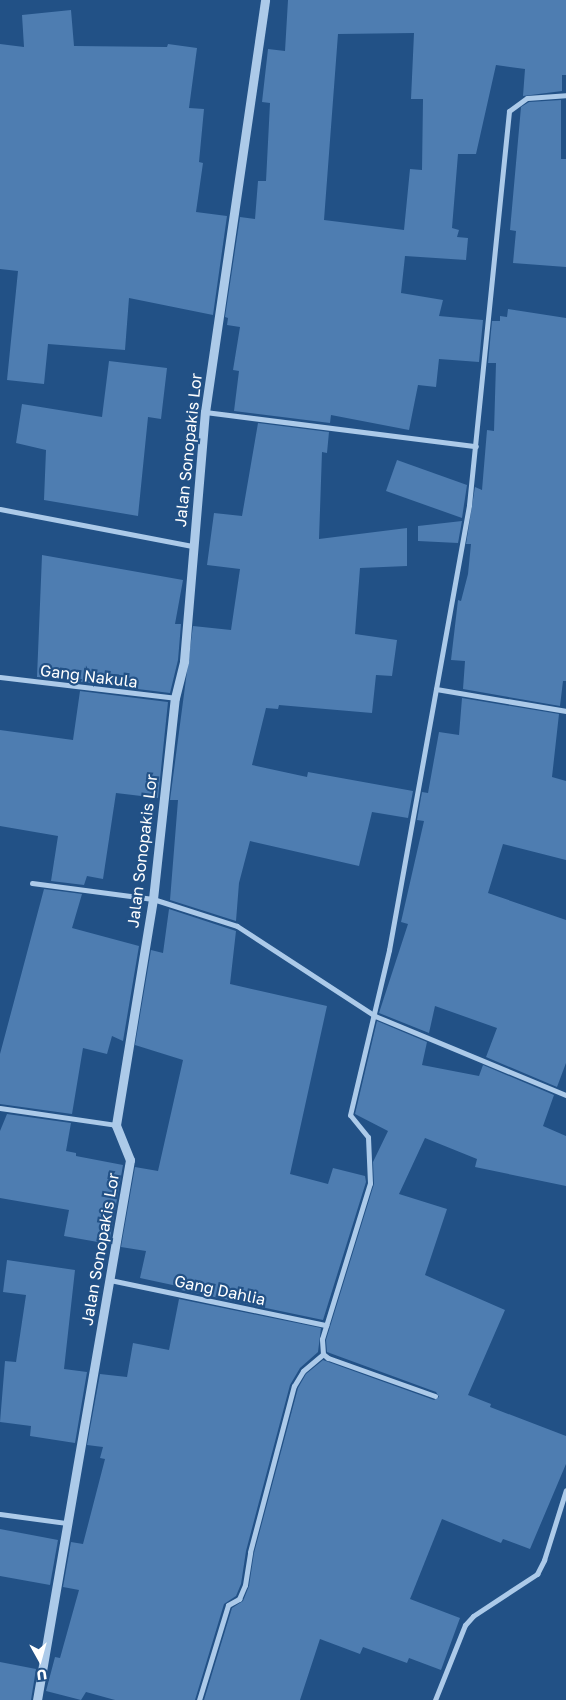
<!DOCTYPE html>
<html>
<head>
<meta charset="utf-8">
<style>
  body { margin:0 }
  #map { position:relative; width:566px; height:1700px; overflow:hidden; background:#225186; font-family:"Golos Text",sans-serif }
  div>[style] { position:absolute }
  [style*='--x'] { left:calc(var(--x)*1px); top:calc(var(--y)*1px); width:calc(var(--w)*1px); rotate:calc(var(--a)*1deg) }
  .building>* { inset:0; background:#4e7db1 }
  .minor>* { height:5px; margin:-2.5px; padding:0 2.5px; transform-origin:2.5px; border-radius:2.5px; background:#accae9 }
  .tertiary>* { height:9px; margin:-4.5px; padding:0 4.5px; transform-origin:4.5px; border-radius:4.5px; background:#accae9 }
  span { translate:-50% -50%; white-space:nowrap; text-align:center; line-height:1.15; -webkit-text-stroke:4.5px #225186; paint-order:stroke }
  .street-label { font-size:16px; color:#fff }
  .north { position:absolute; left:15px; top:1635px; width:50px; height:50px; -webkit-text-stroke:4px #225186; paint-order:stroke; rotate:173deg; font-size:14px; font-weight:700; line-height:20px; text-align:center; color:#fff }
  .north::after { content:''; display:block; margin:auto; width:18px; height:22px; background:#fff; clip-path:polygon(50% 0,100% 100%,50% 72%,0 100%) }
</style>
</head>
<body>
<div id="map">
  <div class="building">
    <div style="clip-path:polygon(evenodd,288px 0,566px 0,566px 75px,562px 75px,562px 91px,523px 96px,525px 69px,496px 65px,476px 154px,458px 154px,452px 228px,459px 230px,457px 237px,468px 238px,466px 260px,405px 256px,401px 293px,443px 300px,439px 316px,483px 320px,479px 362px,439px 359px,436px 387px,418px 385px,409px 430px,331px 415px,330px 423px,234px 411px,239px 371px,233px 370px,240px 327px,227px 325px,228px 318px,225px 317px,240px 217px,255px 219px,258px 181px,266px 181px,270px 103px,262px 102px,268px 49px,285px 51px,288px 0,414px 33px,411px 99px,423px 99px,422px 170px,410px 169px,404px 230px,324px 220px,338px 34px,414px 33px)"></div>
    <div style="clip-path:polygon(71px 10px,74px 46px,167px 47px,168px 44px,197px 48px,189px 108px,204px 109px,199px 162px,203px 163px,196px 212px,227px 216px,213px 315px,129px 298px,125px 350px,48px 344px,44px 384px,7px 380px,18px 271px,0 269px,0 44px,24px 47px,22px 15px)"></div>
    <div style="clip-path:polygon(561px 100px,561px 159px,566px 159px,566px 267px,513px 263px,516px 231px,510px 230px,521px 107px,529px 102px)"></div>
    <div style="clip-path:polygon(508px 309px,566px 318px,566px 681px,563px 681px,560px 706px,463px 689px,465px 661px,451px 660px,458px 600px,461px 601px,468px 574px,471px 544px,466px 544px,475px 487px,482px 490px,487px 430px,494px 431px,496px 363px,488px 363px,492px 321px,500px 321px,500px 316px,507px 317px)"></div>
    <div style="clip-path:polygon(109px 361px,167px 368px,161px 419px,148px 417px,138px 516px,44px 500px,46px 450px,16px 443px,22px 404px,102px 417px)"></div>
    <div style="clip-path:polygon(258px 423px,329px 432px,327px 453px,322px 452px,319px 539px,407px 528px,407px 566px,360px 568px,355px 634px,397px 640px,392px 676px,376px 675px,372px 713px,279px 705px,278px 709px,266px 708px,252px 765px,307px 777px,308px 772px,413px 791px,408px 818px,372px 812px,359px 866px,250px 841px,239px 883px,236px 921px,170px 900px,178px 800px,170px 800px,193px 626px,231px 630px,240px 569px,207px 565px,214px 513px,242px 516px)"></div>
    <div style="clip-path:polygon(397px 460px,467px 485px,462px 518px,386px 491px)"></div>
    <div style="clip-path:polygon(462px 521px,458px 543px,418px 541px,418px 526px)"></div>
    <div style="clip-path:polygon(42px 555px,183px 580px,175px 624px,181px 624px,178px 660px,170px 693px,81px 682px,82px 679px,37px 677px)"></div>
    <div style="clip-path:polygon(80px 691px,168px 702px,158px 798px,116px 793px,103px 879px,87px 876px,84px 885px,51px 881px,58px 836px,0 826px,0 730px,73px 740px)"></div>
    <div style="clip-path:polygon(462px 698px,559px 714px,552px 777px,566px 781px,566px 860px,503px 844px,488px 893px,566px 920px,566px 1063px,557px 1087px,486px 1057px,497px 1028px,435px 1006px,429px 1033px,379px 1013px,408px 924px,401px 922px,424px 821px,417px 820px,422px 792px,428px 793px,439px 732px,459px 735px)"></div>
    <div style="clip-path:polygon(44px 889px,82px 894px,72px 928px,139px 946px,123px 1041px,112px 1036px,107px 1054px,83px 1048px,72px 1114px,0 1104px,0 1054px)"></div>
    <div style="clip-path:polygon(169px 909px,236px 931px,230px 984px,327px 1006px,290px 1174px,328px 1184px,333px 1168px,365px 1176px,366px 1182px,323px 1320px,181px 1290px,182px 1287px,140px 1278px,146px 1251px,121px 1247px,135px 1167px,158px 1171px,183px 1060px,135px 1045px,151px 950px,163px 953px)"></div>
    <div style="clip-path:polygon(377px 1021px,427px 1042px,422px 1065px,479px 1076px,483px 1065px,554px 1095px,543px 1126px,566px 1136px,566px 1186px,475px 1167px,477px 1159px,425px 1138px,399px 1194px,447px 1209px,425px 1275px,505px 1310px,468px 1395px,491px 1404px,490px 1407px,566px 1436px,566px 1464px,530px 1549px,503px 1539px,501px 1543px,442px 1519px,410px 1599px,460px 1618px,441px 1670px,409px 1658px,407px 1663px,363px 1647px,360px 1654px,320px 1639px,300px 1700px,204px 1700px,232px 1608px,243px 1601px,249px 1586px,254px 1553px,298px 1388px,306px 1374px,323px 1360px,434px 1400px,439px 1397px,436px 1392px,327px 1352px,326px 1340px,374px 1184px,373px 1162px,388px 1131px,355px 1114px)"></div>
    <div style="clip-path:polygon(7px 1114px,71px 1123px,66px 1151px,76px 1153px,76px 1156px,123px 1165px,109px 1244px,64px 1236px,69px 1210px,0 1198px,0 1131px)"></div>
    <div style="clip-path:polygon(7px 1260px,75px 1270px,64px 1369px,87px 1372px,75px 1443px,30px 1436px,31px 1426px,0 1422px,5px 1361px,16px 1362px,26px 1295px,3px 1292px)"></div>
    <div style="clip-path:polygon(179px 1299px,321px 1328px,318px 1352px,300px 1368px,290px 1385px,246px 1551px,241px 1584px,236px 1596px,224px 1604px,195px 1700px,115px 1700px,86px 1692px,81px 1700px,46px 1691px,55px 1657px,60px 1658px,79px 1590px,63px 1587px,71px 1542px,83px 1544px,105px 1459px,100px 1458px,103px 1447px,87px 1445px,100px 1374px,127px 1377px,133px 1343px,169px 1350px)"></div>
    <div style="clip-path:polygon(0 1529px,58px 1540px,50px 1585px,0 1576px)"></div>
    <div style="clip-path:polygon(0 1662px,36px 1669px,31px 1700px,0 1700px)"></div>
  </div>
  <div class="minor">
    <div style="--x:205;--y:412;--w:273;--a:7.2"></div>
    <div style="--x:0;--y:509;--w:197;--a:10.9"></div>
    <div style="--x:0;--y:677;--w:176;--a:6.8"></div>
    <div style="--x:436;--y:689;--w:132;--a:9.6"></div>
    <div style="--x:32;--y:883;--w:122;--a:7.5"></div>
    <div style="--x:153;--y:899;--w:88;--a:17.8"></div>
    <div style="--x:237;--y:926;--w:165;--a:33.1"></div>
    <div style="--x:375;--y:1016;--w:207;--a:22.5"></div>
    <div style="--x:0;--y:1108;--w:117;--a:8.3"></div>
    <div style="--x:110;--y:1280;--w:221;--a:11.8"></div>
    <div style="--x:435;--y:1396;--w:114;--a:-160.4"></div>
    <div style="--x:328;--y:1358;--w:6;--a:-141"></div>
    <div style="--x:323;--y:1354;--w:15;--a:-94"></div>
    <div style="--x:322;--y:1339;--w:163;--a:-72.9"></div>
    <div style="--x:370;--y:1183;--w:46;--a:-92.5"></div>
    <div style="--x:368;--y:1137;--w:28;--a:-129"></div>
    <div style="--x:350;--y:1115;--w:170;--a:-76.7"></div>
    <div style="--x:389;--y:950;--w:452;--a:-79.8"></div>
    <div style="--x:469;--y:505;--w:396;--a:-84.2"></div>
    <div style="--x:509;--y:111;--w:22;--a:-36"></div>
    <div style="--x:527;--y:98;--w:39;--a:-4"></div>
    <div style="--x:0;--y:1514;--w:68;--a:7.7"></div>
    <div style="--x:199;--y:1700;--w:99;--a:-73"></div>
    <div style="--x:228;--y:1605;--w:13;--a:-29"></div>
    <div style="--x:239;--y:1599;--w:15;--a:-67"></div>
    <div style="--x:245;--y:1585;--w:33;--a:-81"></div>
    <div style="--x:250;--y:1552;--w:172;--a:-75.2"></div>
    <div style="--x:294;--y:1386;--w:17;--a:-59"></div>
    <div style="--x:303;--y:1371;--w:26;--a:-40"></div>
    <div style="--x:435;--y:1700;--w:81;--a:-68.2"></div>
    <div style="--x:465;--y:1625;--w:12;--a:-48"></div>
    <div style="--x:473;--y:1616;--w:77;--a:-33.3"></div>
    <div style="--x:537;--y:1574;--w:16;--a:-63"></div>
    <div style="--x:544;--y:1560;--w:73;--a:-72.6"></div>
  </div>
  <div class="tertiary">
    <div style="--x:37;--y:1700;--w:548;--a:-80.23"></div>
    <div style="--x:130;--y:1160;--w:38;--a:-112"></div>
    <div style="--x:116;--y:1125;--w:229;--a:-80.7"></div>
    <div style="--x:153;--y:899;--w:202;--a:-83.8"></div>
    <div style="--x:175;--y:698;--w:38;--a:-76"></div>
    <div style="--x:184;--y:661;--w:250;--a:-85.2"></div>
    <div style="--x:205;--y:412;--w:416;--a:-81.7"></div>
  </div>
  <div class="street-label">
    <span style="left:188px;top:450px;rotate:-84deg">Jalan Sonopakis Lor</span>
    <span style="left:89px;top:676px;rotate:7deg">Gang Nakula</span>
    <span style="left:142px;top:851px;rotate:-83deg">Jalan Sonopakis Lor</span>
    <span style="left:100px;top:1249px;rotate:-80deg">Jalan Sonopakis Lor</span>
    <span style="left:220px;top:1290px;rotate:12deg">Gang Dahlia</span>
  </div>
  <div class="north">U</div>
</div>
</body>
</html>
